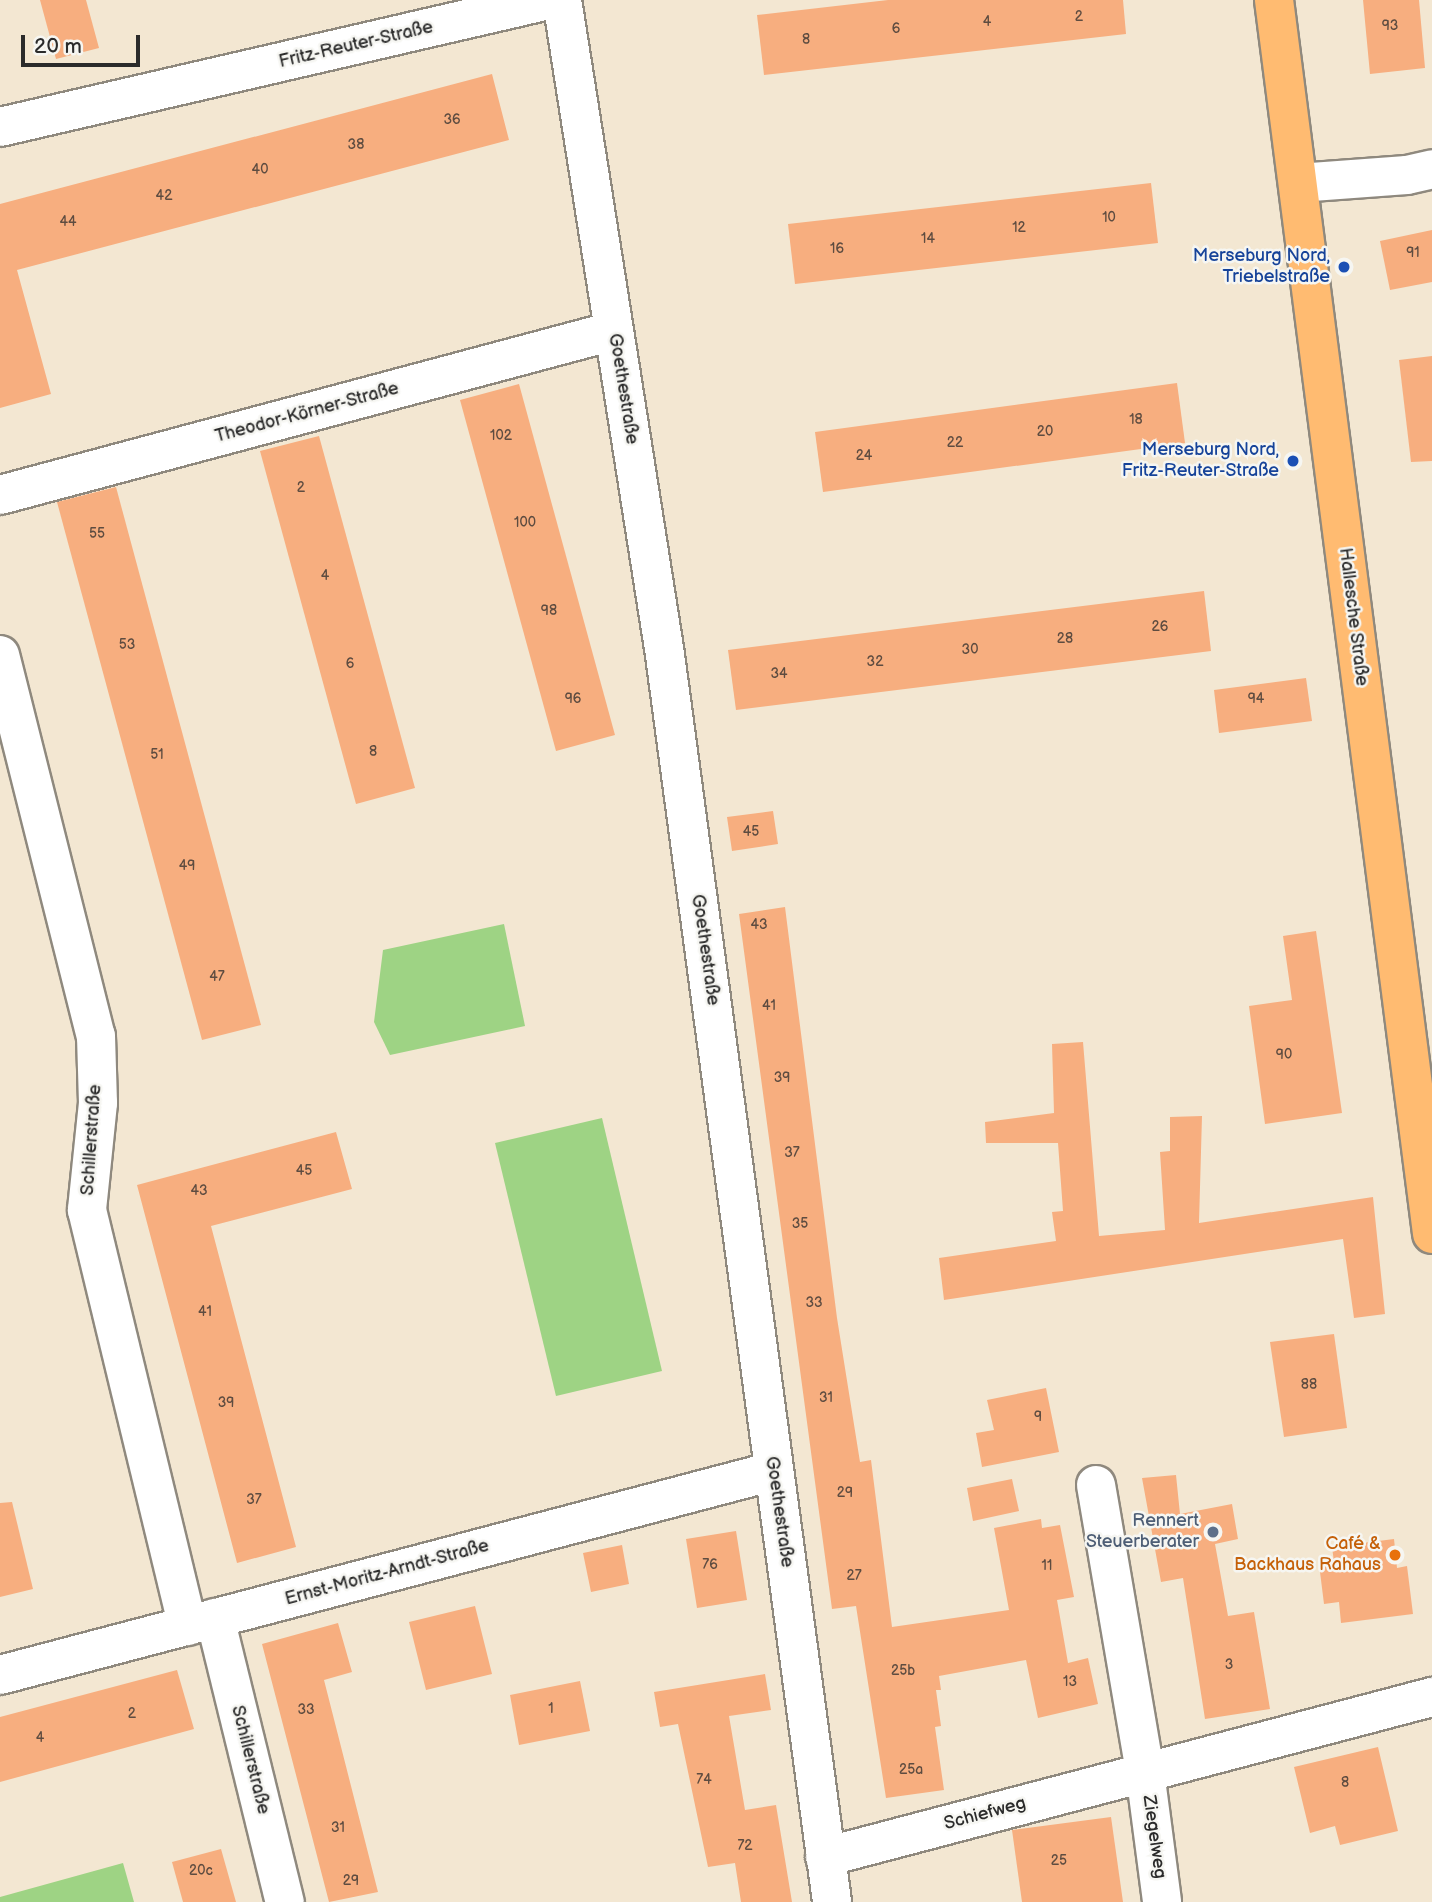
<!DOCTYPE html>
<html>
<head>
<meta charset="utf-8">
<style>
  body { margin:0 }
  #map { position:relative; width:1432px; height:1902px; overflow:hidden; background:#f3e7d2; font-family:"Balsamiq Sans",sans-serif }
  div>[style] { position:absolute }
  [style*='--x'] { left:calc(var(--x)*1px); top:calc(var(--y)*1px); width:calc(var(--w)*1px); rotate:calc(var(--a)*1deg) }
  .green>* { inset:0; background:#9ed384 }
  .building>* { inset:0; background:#f7ae7f }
  .roads { filter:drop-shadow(2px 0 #8f897e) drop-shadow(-2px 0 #8f897e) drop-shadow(0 2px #8f897e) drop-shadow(0 -2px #8f897e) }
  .minor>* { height:38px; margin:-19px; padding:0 19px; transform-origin:19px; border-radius:19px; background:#fff }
  .major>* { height:38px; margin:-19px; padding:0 19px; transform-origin:19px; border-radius:19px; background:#ffbb71 }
  .dots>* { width:19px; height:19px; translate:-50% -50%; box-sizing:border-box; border:4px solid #f6f6f2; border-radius:50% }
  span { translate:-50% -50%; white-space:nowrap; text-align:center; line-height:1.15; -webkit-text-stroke:5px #f6f6f2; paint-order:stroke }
  .number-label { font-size:14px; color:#5e4c40 }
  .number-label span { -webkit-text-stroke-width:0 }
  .street-label { font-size:18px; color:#2b2b2b }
  .transit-label { font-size:18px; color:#164399 }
  .right { translate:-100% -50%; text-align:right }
  .service-label { font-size:18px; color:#4e5e75 }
  .food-label { font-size:18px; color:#c56008 }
  .scale { position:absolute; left:21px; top:35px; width:119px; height:32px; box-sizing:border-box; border:4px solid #2b2b2b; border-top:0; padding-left:9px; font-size:21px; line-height:24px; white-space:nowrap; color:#2b2b2b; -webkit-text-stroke:5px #f6f6f2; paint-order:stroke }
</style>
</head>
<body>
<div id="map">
  <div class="green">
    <div style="clip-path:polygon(504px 924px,525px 1026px,390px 1055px,374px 1022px,383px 950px)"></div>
    <div style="clip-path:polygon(602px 1118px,662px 1371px,556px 1396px,495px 1143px)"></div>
    <div style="clip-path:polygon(123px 1863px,134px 1902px,0 1902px,0 1897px)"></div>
  </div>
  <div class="building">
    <div style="clip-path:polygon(40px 0,86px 0,99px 48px,56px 59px)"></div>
    <div style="clip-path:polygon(888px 0,1123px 0,1126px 34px,764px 75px,757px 15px)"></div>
    <div style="clip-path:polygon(1363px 0,1419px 0,1425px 68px,1370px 74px)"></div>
    <div style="clip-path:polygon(492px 74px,509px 140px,17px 270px,51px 394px,0 408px,0 204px)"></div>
    <div style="clip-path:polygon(1151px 183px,1158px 243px,795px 284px,788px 224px)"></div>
    <div style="clip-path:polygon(1432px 230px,1432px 282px,1390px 290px,1380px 241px)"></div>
    <div style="clip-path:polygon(1432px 356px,1432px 461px,1411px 462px,1399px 360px)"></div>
    <div style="clip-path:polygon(1177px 383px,1185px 443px,823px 492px,815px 432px)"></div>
    <div style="clip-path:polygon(519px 384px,615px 735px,556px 751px,460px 400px)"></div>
    <div style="clip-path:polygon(319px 436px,415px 788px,356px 804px,260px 451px)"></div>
    <div style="clip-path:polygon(116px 487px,261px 1025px,202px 1040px,57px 502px)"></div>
    <div style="clip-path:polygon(1204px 591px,1211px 651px,736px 710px,728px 650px)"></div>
    <div style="clip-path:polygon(1306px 678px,1312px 721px,1219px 733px,1214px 690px)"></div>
    <div style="clip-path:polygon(773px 811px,778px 844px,732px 851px,727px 817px)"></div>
    <div style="clip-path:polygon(785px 907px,837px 1318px,860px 1462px,871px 1460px,892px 1627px,1009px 1610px,994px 1528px,1041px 1519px,1042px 1528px,1060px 1525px,1074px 1597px,1057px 1600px,1068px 1663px,1088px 1658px,1098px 1704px,1038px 1718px,1026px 1660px,939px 1676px,941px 1690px,936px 1690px,941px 1726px,935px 1727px,944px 1790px,886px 1798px,856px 1606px,832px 1609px,739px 914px)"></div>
    <div style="clip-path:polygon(1316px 931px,1342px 1113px,1265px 1124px,1249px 1006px,1292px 1000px,1283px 936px)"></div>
    <div style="clip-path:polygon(1083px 1042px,1099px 1236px,1165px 1230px,1160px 1152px,1170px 1151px,1170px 1117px,1202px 1116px,1199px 1223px,1373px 1197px,1385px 1314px,1354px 1318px,1343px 1239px,944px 1300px,939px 1258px,1056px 1241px,1052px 1212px,1063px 1211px,1058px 1143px,986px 1143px,985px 1122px,1054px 1113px,1052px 1044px)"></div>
    <div style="clip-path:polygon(336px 1132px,352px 1189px,211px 1226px,296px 1547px,237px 1563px,137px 1185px)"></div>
    <div style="clip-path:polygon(1334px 1334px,1347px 1428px,1284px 1437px,1270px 1342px)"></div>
    <div style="clip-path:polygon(1046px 1388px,1059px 1452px,982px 1467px,976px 1433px,994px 1430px,987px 1400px)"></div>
    <div style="clip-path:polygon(1176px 1475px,1180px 1514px,1232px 1504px,1238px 1539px,1215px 1544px,1228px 1616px,1254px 1612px,1270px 1709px,1205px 1719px,1183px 1578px,1161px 1582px,1142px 1478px)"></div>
    <div style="clip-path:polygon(1012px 1479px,1019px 1511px,973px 1521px,967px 1488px)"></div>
    <div style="clip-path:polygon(12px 1502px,33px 1589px,0 1597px,0 1503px)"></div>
    <div style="clip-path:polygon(736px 1531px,747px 1600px,697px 1608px,686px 1539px)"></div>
    <div style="clip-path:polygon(1394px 1539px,1397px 1568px,1407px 1566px,1413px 1614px,1341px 1623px,1339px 1602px,1324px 1604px,1319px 1564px,1334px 1562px,1332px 1547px)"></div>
    <div style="clip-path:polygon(622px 1545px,629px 1584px,591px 1592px,583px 1553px)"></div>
    <div style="clip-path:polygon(475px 1606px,492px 1674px,426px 1690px,409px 1622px)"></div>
    <div style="clip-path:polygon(338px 1623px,352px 1672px,324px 1680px,378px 1892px,329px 1902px,262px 1644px)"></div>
    <div style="clip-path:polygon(177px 1670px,194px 1729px,0 1782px,0 1717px)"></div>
    <div style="clip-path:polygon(765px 1674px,771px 1710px,729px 1716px,745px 1810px,776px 1805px,792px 1902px,741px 1902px,735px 1863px,708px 1867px,678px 1724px,660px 1727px,654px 1692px)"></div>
    <div style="clip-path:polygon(580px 1681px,590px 1731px,519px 1745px,510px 1695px)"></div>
    <div style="clip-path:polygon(1378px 1747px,1398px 1831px,1340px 1845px,1335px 1826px,1310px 1833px,1294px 1767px)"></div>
    <div style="clip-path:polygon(1111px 1817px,1123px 1902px,1022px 1902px,1012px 1830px)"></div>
    <div style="clip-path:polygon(221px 1849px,236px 1902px,183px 1902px,172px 1862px)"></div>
  </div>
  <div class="roads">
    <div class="minor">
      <div style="--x:562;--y:0;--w:663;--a:81.06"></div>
      <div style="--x:665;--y:655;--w:1258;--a:82.37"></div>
      <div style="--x:0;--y:127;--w:563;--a:-13.03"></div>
      <div style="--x:1298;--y:183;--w:109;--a:-4.2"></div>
      <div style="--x:1407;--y:175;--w:26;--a:-13"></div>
      <div style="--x:0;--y:495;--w:635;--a:-14.98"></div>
      <div style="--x:0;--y:655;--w:393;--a:75.9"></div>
      <div style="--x:96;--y:1036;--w:67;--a:88.3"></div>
      <div style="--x:98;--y:1103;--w:108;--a:95.9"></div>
      <div style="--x:87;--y:1210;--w:428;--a:76.4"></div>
      <div style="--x:1096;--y:1485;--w:291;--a:80.3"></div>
      <div style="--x:1145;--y:1772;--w:131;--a:82.5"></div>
      <div style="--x:215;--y:1618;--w:292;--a:76.2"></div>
      <div style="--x:0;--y:1675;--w:800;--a:-14.77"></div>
      <div style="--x:825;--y:1857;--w:628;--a:-14.77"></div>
    </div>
    <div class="major">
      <div style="--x:1274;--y:0;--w:1244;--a:82.7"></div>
    </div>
  </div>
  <div class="dots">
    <div style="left:1344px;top:267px;background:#1a4fb4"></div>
    <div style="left:1293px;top:461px;background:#1a4fb4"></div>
    <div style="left:1213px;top:1532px;background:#5c6f8a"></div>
    <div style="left:1395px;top:1555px;background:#e8710a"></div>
  </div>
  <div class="number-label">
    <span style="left:1079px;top:17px">2</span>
    <span style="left:987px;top:22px">4</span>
    <span style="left:1390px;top:26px">93</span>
    <span style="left:896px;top:29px">6</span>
    <span style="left:806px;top:40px">8</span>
    <span style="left:452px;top:120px">36</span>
    <span style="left:356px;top:145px">38</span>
    <span style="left:260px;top:170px">40</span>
    <span style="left:164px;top:196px">42</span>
    <span style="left:1109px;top:218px">10</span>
    <span style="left:68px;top:222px">44</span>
    <span style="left:1019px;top:228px">12</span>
    <span style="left:928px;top:239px">14</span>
    <span style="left:837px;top:249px">16</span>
    <span style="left:1413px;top:253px">91</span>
    <span style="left:1136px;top:420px">18</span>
    <span style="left:1045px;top:432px">20</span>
    <span style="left:501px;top:436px">102</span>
    <span style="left:955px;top:443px">22</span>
    <span style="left:864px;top:456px">24</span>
    <span style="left:301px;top:488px">2</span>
    <span style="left:525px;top:523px">100</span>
    <span style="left:97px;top:534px">55</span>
    <span style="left:325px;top:576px">4</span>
    <span style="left:549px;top:611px">98</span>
    <span style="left:1160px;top:627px">26</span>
    <span style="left:1065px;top:639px">28</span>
    <span style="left:127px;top:645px">53</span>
    <span style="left:970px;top:650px">30</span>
    <span style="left:875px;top:662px">32</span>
    <span style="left:350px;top:664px">6</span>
    <span style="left:779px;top:674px">34</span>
    <span style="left:573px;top:699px">96</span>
    <span style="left:1256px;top:699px">94</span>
    <span style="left:373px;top:752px">8</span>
    <span style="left:157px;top:755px">51</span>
    <span style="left:751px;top:832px">45</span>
    <span style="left:187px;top:866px">49</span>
    <span style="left:759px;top:925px">43</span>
    <span style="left:217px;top:977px">47</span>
    <span style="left:769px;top:1006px">41</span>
    <span style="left:1284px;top:1055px">90</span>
    <span style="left:782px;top:1078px">39</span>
    <span style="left:792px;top:1153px">37</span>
    <span style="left:304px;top:1171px">45</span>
    <span style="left:199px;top:1191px">43</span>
    <span style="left:800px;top:1224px">35</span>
    <span style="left:814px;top:1303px">33</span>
    <span style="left:205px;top:1312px">41</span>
    <span style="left:1309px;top:1385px">88</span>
    <span style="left:826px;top:1398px">31</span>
    <span style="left:226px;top:1403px">39</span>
    <span style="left:1038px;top:1417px">9</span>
    <span style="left:845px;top:1493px">29</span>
    <span style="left:254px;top:1500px">37</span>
    <span style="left:710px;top:1565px">76</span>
    <span style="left:1047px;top:1566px">11</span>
    <span style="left:854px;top:1576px">27</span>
    <span style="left:1229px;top:1665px">3</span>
    <span style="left:903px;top:1671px">25b</span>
    <span style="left:1070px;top:1682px">13</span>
    <span style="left:551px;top:1709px">1</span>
    <span style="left:306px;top:1710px">33</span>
    <span style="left:132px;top:1714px">2</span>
    <span style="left:40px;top:1738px">4</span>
    <span style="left:911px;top:1770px">25a</span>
    <span style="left:704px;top:1780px">74</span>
    <span style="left:1345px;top:1783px">8</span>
    <span style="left:338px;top:1828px">31</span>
    <span style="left:745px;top:1846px">72</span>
    <span style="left:1059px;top:1861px">25</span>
    <span style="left:201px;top:1871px">20c</span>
    <span style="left:351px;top:1881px">29</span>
  </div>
  <div class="street-label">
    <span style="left:356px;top:45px;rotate:-13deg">Fritz-Reuter-Straße</span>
    <span style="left:623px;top:389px;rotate:81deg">Goethestraße</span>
    <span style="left:307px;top:413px;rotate:-15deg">Theodor-Körner-Straße</span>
    <span style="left:1353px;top:617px;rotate:83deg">Hallesche Straße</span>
    <span style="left:705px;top:950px;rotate:82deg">Goethestraße</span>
    <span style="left:92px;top:1140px;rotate:-86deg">Schillerstraße</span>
    <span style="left:779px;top:1512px;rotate:82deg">Goethestraße</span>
    <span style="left:387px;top:1573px;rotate:-15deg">Ernst-Moritz-Arndt-Straße</span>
    <span style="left:250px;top:1760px;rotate:76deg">Schillerstraße</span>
    <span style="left:985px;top:1814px;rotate:-15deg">Schiefweg</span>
    <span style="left:1154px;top:1837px;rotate:82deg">Ziegelweg</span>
  </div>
  <div class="transit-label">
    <span class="right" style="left:1330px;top:267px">Merseburg Nord,<br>Triebelstraße</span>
    <span class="right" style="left:1279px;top:461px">Merseburg Nord,<br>Fritz-Reuter-Straße</span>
  </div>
  <div class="service-label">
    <span class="right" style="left:1199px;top:1532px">Rennert<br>Steuerberater</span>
  </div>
  <div class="food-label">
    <span class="right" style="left:1381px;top:1555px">Café &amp;<br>Backhaus Rahaus</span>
  </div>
  <div class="scale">20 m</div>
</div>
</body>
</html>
